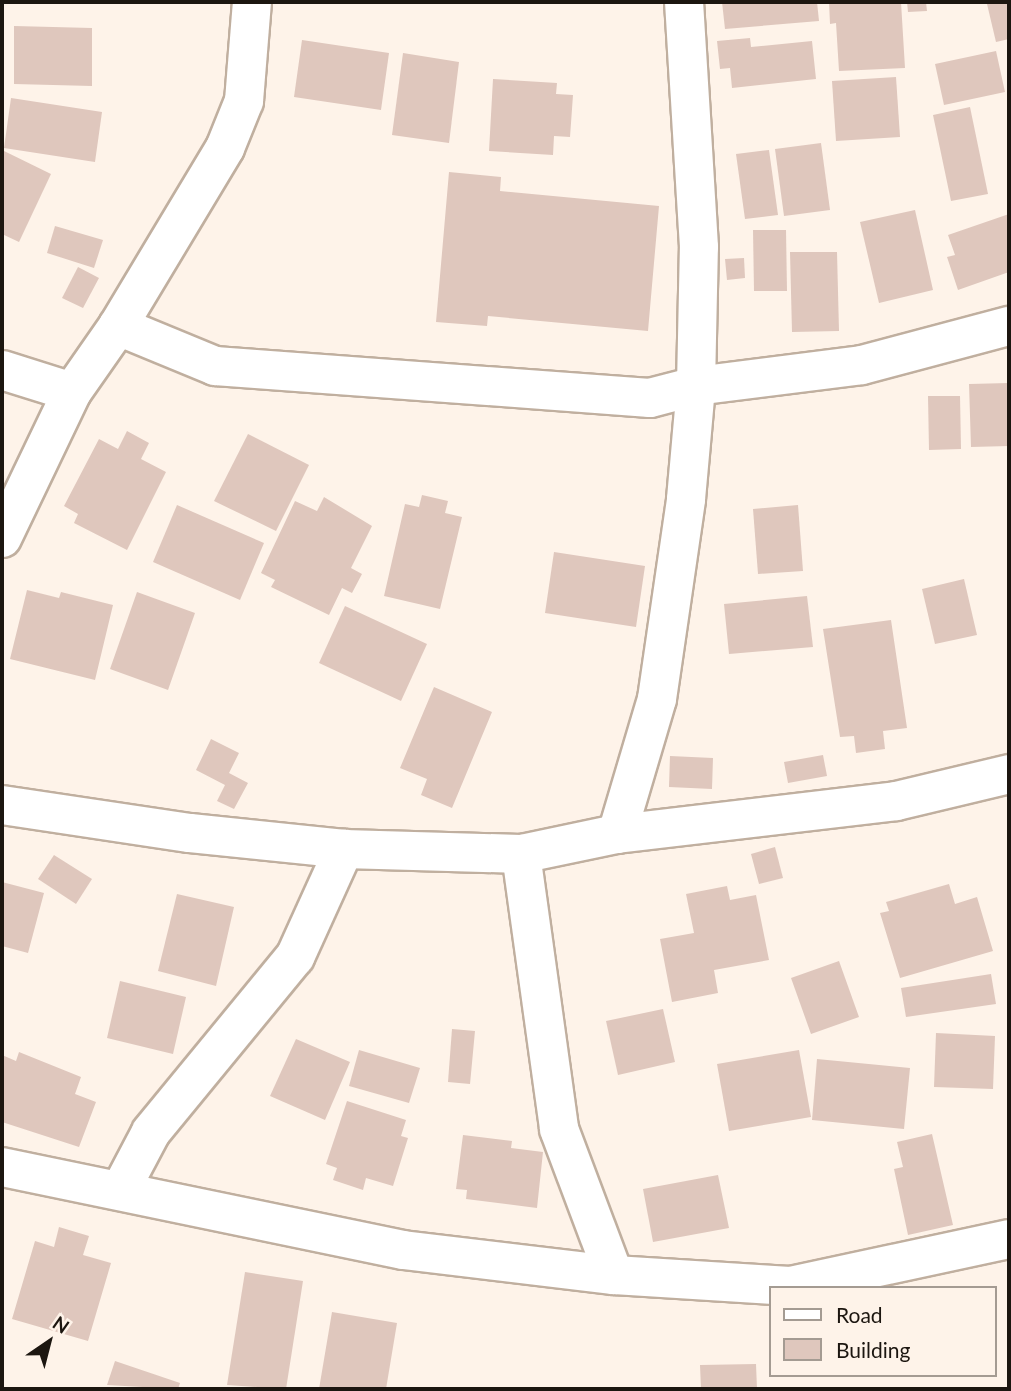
<!DOCTYPE html>
<html>
<head>
<meta charset="utf-8">
<style>
  body { margin:0 }
  #map { position:relative; width:1011px; height:1391px; overflow:hidden; background:#fef3e9; font-family:Lato,sans-serif }
  div>[style] { position:absolute }
  [style*='--x'] { left:calc(var(--x)*1px); top:calc(var(--y)*1px); width:calc(var(--w)*1px); rotate:calc(var(--a)*1deg) }
  .building>* { inset:0; background:#dfc7bd }
  .roads { filter:drop-shadow(2px 0 #c0af9f) drop-shadow(-2px 0 #c0af9f) drop-shadow(0 2px #c0af9f) drop-shadow(0 -2px #c0af9f) }
  .street>* { height:38px; margin:-19px; padding:0 19px; transform-origin:19px; border-radius:19px; background:#fff }
  span { translate:-50% -50%; white-space:nowrap; text-align:center; line-height:1.15; -webkit-text-stroke:6px #fef3e9; paint-order:stroke }
  .frame { position:absolute; inset:0; border:4px solid #1c1610; pointer-events:none }
  .legend { position:absolute; left:769px; top:1286px; width:228px; height:91px; box-sizing:border-box; background:#fef3e9; border:2px solid #a49b92; margin:0; padding:9px 12px; list-style:none; font-size:21px; color:#1c1610 }
  .legend li { display:flex; align-items:center; gap:14px; height:35px }
  .legend b { width:35px; border:2px solid #a49b92 }
  .north { position:absolute; left:14px; top:1307px; width:70px; height:70px; -webkit-text-stroke:5px #fef3e9; paint-order:stroke; rotate:35deg; font-size:19px; font-weight:700; line-height:28px; text-align:center; color:#1c1610 }
  .north::after { content:''; display:block; margin:auto; width:24px; height:32px; background:#1c1610; clip-path:polygon(50% 0,100% 100%,50% 72%,0 100%) }
</style>
</head>
<body>
<div id="map">
  <div class="building">
    <div style="clip-path:polygon(722px 2px,817px 2px,819px 21px,725px 29px)"></div>
    <div style="clip-path:polygon(829px 2px,901px 2px,905px 68px,839px 71px,836px 23px,830px 24px)"></div>
    <div style="clip-path:polygon(907px 2px,926px 2px,927px 11px,908px 12px)"></div>
    <div style="clip-path:polygon(1009px 2px,1009px 39px,996px 42px,987px 4px)"></div>
    <div style="clip-path:polygon(14px 26px,92px 28px,92px 86px,14px 84px)"></div>
    <div style="clip-path:polygon(750px 38px,751px 47px,812px 41px,816px 79px,732px 88px,730px 68px,720px 69px,717px 41px)"></div>
    <div style="clip-path:polygon(302px 40px,389px 53px,381px 110px,294px 97px)"></div>
    <div style="clip-path:polygon(996px 51px,1005px 92px,944px 105px,935px 64px)"></div>
    <div style="clip-path:polygon(403px 53px,459px 62px,449px 143px,392px 135px)"></div>
    <div style="clip-path:polygon(896px 77px,900px 137px,836px 141px,832px 81px)"></div>
    <div style="clip-path:polygon(493px 79px,557px 83px,556px 94px,573px 95px,570px 137px,554px 136px,553px 155px,489px 151px)"></div>
    <div style="clip-path:polygon(11px 98px,102px 112px,95px 162px,4px 148px)"></div>
    <div style="clip-path:polygon(970px 107px,988px 194px,951px 201px,933px 115px)"></div>
    <div style="clip-path:polygon(821px 143px,830px 210px,784px 216px,775px 149px)"></div>
    <div style="clip-path:polygon(2px 150px,51px 174px,19px 242px,2px 234px)"></div>
    <div style="clip-path:polygon(769px 150px,778px 215px,745px 219px,736px 154px)"></div>
    <div style="clip-path:polygon(449px 172px,501px 177px,500px 191px,659px 206px,648px 331px,488px 316px,487px 326px,436px 322px)"></div>
    <div style="clip-path:polygon(915px 210px,933px 290px,879px 303px,860px 222px)"></div>
    <div style="clip-path:polygon(1009px 214px,1009px 272px,958px 290px,947px 257px,955px 255px,948px 235px)"></div>
    <div style="clip-path:polygon(55px 226px,103px 240px,94px 268px,47px 253px)"></div>
    <div style="clip-path:polygon(753px 230px,786px 230px,787px 291px,754px 291px)"></div>
    <div style="clip-path:polygon(790px 252px,837px 252px,839px 331px,792px 332px)"></div>
    <div style="clip-path:polygon(744px 258px,745px 278px,727px 280px,725px 259px)"></div>
    <div style="clip-path:polygon(78px 267px,99px 278px,83px 308px,62px 298px)"></div>
    <div style="clip-path:polygon(1009px 383px,1009px 446px,971px 447px,969px 384px)"></div>
    <div style="clip-path:polygon(928px 396px,960px 396px,961px 449px,929px 450px)"></div>
    <div style="clip-path:polygon(127px 431px,149px 443px,141px 459px,166px 472px,127px 550px,74px 523px,78px 514px,64px 506px,99px 439px,118px 449px)"></div>
    <div style="clip-path:polygon(248px 434px,309px 465px,276px 531px,214px 501px)"></div>
    <div style="clip-path:polygon(422px 495px,448px 501px,445px 513px,462px 517px,440px 609px,384px 596px,405px 504px,419px 507px)"></div>
    <div style="clip-path:polygon(324px 497px,372px 526px,351px 568px,362px 574px,352px 593px,342px 588px,329px 615px,271px 587px,275px 580px,261px 573px,295px 501px,317px 511px)"></div>
    <div style="clip-path:polygon(177px 505px,264px 543px,240px 600px,153px 562px)"></div>
    <div style="clip-path:polygon(798px 505px,803px 571px,758px 574px,753px 509px)"></div>
    <div style="clip-path:polygon(554px 552px,645px 566px,636px 627px,545px 613px)"></div>
    <div style="clip-path:polygon(964px 579px,977px 635px,935px 644px,922px 589px)"></div>
    <div style="clip-path:polygon(27px 590px,59px 598px,61px 592px,113px 605px,95px 680px,10px 659px)"></div>
    <div style="clip-path:polygon(137px 592px,195px 613px,168px 690px,110px 669px)"></div>
    <div style="clip-path:polygon(807px 596px,813px 647px,729px 654px,724px 604px)"></div>
    <div style="clip-path:polygon(345px 606px,427px 644px,401px 701px,319px 663px)"></div>
    <div style="clip-path:polygon(891px 620px,907px 728px,883px 731px,885px 749px,856px 753px,854px 736px,840px 737px,823px 629px)"></div>
    <div style="clip-path:polygon(434px 687px,492px 712px,452px 808px,421px 795px,427px 779px,400px 768px)"></div>
    <div style="clip-path:polygon(211px 739px,239px 753px,229px 773px,248px 783px,234px 809px,217px 801px,225px 785px,196px 770px)"></div>
    <div style="clip-path:polygon(823px 755px,827px 776px,788px 783px,784px 762px)"></div>
    <div style="clip-path:polygon(670px 756px,713px 758px,712px 789px,669px 787px)"></div>
    <div style="clip-path:polygon(775px 847px,783px 878px,759px 884px,751px 854px)"></div>
    <div style="clip-path:polygon(54px 855px,92px 879px,76px 904px,38px 879px)"></div>
    <div style="clip-path:polygon(2px 882px,44px 893px,28px 953px,2px 946px)"></div>
    <div style="clip-path:polygon(949px 884px,955px 904px,977px 897px,993px 951px,900px 978px,880px 913px,889px 911px,886px 902px)"></div>
    <div style="clip-path:polygon(727px 886px,730px 900px,756px 895px,769px 960px,714px 970px,718px 993px,672px 1002px,660px 939px,694px 933px,686px 894px)"></div>
    <div style="clip-path:polygon(177px 894px,234px 907px,216px 986px,158px 971px)"></div>
    <div style="clip-path:polygon(839px 961px,859px 1017px,811px 1034px,791px 978px)"></div>
    <div style="clip-path:polygon(991px 974px,996px 1004px,906px 1017px,901px 988px)"></div>
    <div style="clip-path:polygon(120px 981px,186px 997px,173px 1054px,107px 1038px)"></div>
    <div style="clip-path:polygon(663px 1009px,675px 1062px,618px 1075px,606px 1021px)"></div>
    <div style="clip-path:polygon(452px 1029px,475px 1031px,470px 1084px,448px 1082px)"></div>
    <div style="clip-path:polygon(936px 1033px,995px 1036px,993px 1089px,934px 1087px)"></div>
    <div style="clip-path:polygon(296px 1039px,350px 1062px,325px 1120px,270px 1096px)"></div>
    <div style="clip-path:polygon(359px 1050px,420px 1068px,409px 1103px,349px 1086px)"></div>
    <div style="clip-path:polygon(799px 1050px,811px 1117px,729px 1131px,717px 1064px)"></div>
    <div style="clip-path:polygon(19px 1052px,81px 1077px,75px 1094px,96px 1102px,79px 1147px,2px 1122px,2px 1055px,16px 1061px)"></div>
    <div style="clip-path:polygon(817px 1059px,910px 1068px,904px 1129px,812px 1120px)"></div>
    <div style="clip-path:polygon(347px 1101px,406px 1120px,401px 1136px,408px 1138px,393px 1186px,366px 1178px,363px 1190px,333px 1180px,337px 1168px,326px 1164px)"></div>
    <div style="clip-path:polygon(932px 1134px,953px 1225px,908px 1235px,894px 1169px,903px 1167px,897px 1142px)"></div>
    <div style="clip-path:polygon(463px 1135px,512px 1141px,511px 1148px,543px 1152px,537px 1208px,466px 1199px,467px 1190px,456px 1189px)"></div>
    <div style="clip-path:polygon(718px 1175px,729px 1228px,653px 1242px,643px 1189px)"></div>
    <div style="clip-path:polygon(59px 1227px,89px 1236px,83px 1255px,111px 1263px,88px 1341px,12px 1319px,35px 1241px,54px 1247px)"></div>
    <div style="clip-path:polygon(245px 1272px,303px 1281px,286px 1389px,227px 1385px)"></div>
    <div style="clip-path:polygon(332px 1312px,397px 1323px,386px 1389px,319px 1389px)"></div>
    <div style="clip-path:polygon(115px 1361px,180px 1383px,178px 1389px,107px 1385px)"></div>
    <div style="clip-path:polygon(756px 1364px,757px 1389px,701px 1389px,700px 1365px)"></div>
  </div>
  <div class="roads">
    <div class="street">
      <div style="--x:118;--y:326;--w:105;--a:22.4"></div>
      <div style="--x:215;--y:366;--w:436;--a:4.2"></div>
      <div style="--x:650;--y:398;--w:48;--a:-14.6"></div>
      <div style="--x:696;--y:386;--w:167;--a:-7.2"></div>
      <div style="--x:862;--y:365;--w:152;--a:-14.9"></div>
      <div style="--x:2;--y:370;--w:73;--a:17.4"></div>
      <div style="--x:2;--y:538;--w:162;--a:-64.4"></div>
      <div style="--x:72;--y:392;--w:80;--a:-55.1"></div>
      <div style="--x:118;--y:326;--w:208;--a:-59"></div>
      <div style="--x:225;--y:148;--w:51;--a:-68"></div>
      <div style="--x:244;--y:101;--w:99;--a:-85.4"></div>
      <div style="--x:2;--y:805;--w:190;--a:8.5"></div>
      <div style="--x:190;--y:833;--w:155;--a:5.9"></div>
      <div style="--x:344;--y:849;--w:177;--a:1.6"></div>
      <div style="--x:521;--y:854;--w:98;--a:-11.8"></div>
      <div style="--x:617;--y:834;--w:281;--a:-6.7"></div>
      <div style="--x:896;--y:801;--w:116;--a:-13.4"></div>
      <div style="--x:617;--y:834;--w:141;--a:-73.5"></div>
      <div style="--x:657;--y:699;--w:202;--a:-81.7"></div>
      <div style="--x:686;--y:499;--w:113;--a:-84.9"></div>
      <div style="--x:696;--y:386;--w:139;--a:-88.8"></div>
      <div style="--x:699;--y:247;--w:245;--a:-93.5"></div>
      <div style="--x:521;--y:854;--w:278;--a:82.1"></div>
      <div style="--x:559;--y:1129;--w:156;--a:69.4"></div>
      <div style="--x:2;--y:1167;--w:409;--a:11.7"></div>
      <div style="--x:403;--y:1250;--w:212;--a:6.8"></div>
      <div style="--x:614;--y:1275;--w:176;--a:3.6"></div>
      <div style="--x:790;--y:1286;--w:224;--a:-12.1"></div>
      <div style="--x:121;--y:1189;--w:64;--a:-62.2"></div>
      <div style="--x:151;--y:1132;--w:227;--a:-50.6"></div>
      <div style="--x:295;--y:957;--w:119;--a:-65.6"></div>
    </div>
  </div>
  <div class="frame"></div>
  <ul class="legend">
  <li><b style="height:9px;background:#fff"></b>Road</li>
  <li><b style="height:19px;background:#dfc7bd"></b>Building</li>
  </ul>
  <div class="north">N</div>
</div>
</body>
</html>
